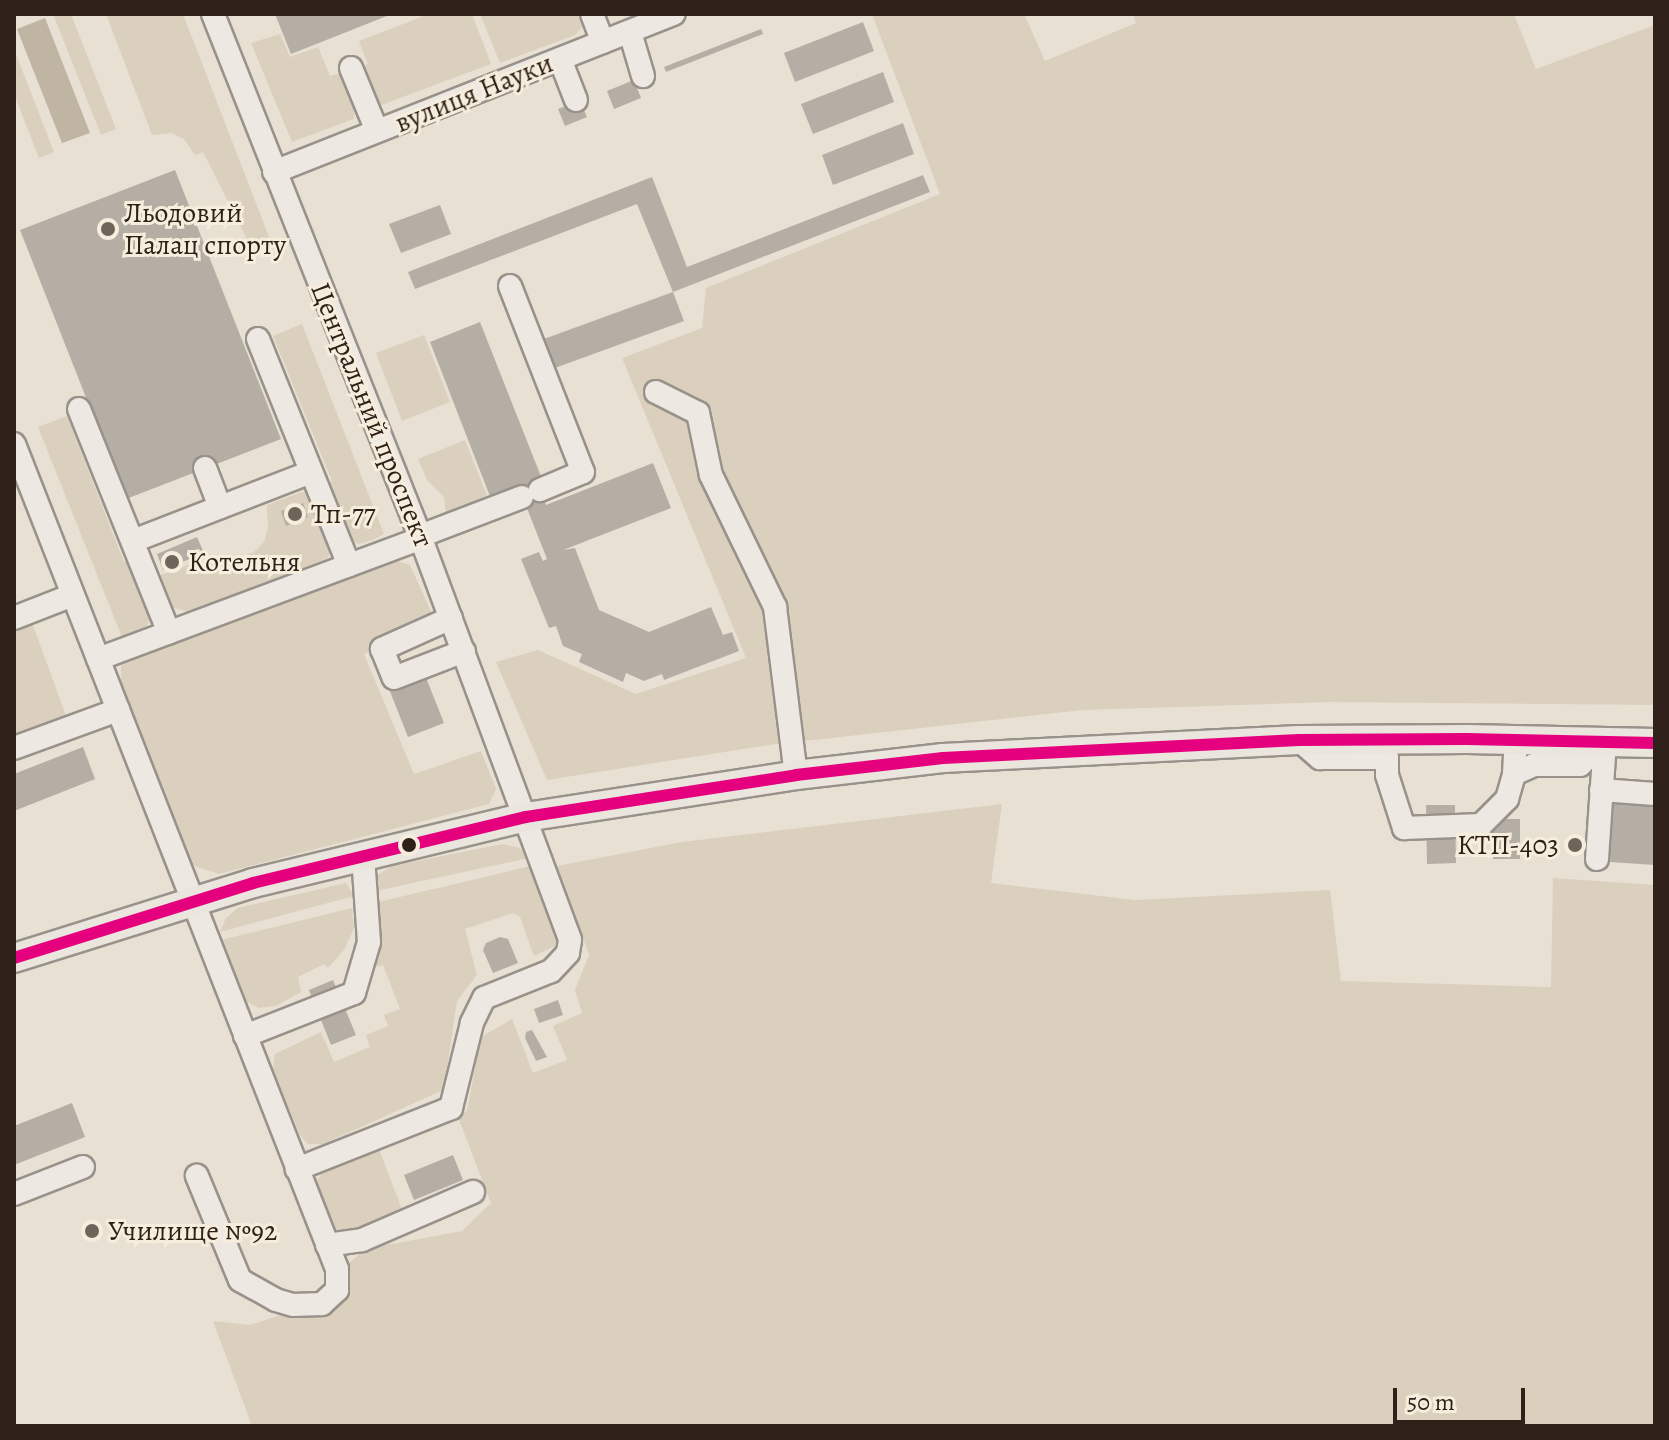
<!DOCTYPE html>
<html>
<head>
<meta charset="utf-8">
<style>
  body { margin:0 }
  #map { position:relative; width:1669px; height:1440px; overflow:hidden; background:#e8e0d3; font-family:Alegreya,serif }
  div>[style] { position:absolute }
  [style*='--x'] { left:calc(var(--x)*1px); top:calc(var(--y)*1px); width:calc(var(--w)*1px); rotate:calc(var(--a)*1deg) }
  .green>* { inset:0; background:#dbd0be }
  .water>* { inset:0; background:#c0b4a3 }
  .building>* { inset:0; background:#b4aea5 }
  .roads { filter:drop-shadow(2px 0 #98928a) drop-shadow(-2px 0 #98928a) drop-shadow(0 2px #98928a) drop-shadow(0 -2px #98928a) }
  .minor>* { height:22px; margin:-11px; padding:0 11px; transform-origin:11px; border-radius:11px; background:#ede9e2 }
  .major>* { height:28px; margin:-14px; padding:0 14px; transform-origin:14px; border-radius:14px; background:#eae5dd }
  .bus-1>* { height:12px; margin:-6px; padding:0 6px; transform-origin:6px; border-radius:6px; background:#e5007d }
  .dots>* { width:22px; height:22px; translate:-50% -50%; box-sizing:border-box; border:4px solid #f6eddd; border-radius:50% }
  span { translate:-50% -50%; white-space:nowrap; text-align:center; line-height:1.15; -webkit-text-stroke:6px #f6eddd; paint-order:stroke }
  .street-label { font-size:28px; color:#2f2119 }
  .poi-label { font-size:28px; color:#2f2119 }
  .left { translate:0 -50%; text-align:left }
  .right { translate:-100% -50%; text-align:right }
  .frame { position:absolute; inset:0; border:16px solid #2f2119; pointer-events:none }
  .scale { position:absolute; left:1393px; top:1388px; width:132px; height:36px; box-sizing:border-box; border:4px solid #2f2119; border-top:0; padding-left:10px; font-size:24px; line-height:28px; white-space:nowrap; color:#2f2119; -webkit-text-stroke:6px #f6eddd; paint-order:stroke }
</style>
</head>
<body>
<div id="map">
  <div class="green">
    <div style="clip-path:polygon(53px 14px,71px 14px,116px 129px,101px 135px)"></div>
    <div style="clip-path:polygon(106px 14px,183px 14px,269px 237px,250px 245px,203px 152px,195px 155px,184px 139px,172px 133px,152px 135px)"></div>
    <div style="clip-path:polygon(429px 14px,472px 14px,491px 64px,376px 107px,357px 69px,368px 64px,359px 41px)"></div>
    <div style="clip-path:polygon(480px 14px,577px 14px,582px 27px,575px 35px,500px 63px)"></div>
    <div style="clip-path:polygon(872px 14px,1024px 14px,1045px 61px,1136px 23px,1133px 14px,1514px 14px,1536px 69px,1655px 25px,1655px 705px,1330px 702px,1083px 710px,769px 745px,547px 780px,496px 662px,538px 650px,636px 694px,746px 658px,622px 358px,702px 328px,706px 288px,940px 194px)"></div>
    <div style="clip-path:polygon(280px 34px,290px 57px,318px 47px,330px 76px,337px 74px,345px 78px,355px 104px,354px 119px,292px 142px,251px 43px)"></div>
    <div style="clip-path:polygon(14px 49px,54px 152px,39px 158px,14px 94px)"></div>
    <div style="clip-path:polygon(302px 324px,384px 534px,373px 540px,358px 544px,348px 539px,323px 485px,332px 481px,273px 336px)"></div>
    <div style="clip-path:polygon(424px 335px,450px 402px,402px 421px,376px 353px)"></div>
    <div style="clip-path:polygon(67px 416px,124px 562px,133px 560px,151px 616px,147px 626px,134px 634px,122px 637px,38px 427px)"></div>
    <div style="clip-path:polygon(465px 440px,489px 501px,446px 516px,444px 497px,427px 480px,418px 459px)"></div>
    <div style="clip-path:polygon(310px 489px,332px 548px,328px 558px,191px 613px,172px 607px,158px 576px,196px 562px,224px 563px,254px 552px,264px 542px,268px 528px,267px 505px)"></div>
    <div style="clip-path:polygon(394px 560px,410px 565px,435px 620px,364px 654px,414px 774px,481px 751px,496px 789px,489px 804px,219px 874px,192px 865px,121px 686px,121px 666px,127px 660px)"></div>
    <div style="clip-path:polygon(32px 623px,68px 721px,14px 740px,14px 629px)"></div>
    <div style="clip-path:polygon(1002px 804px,991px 883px,1135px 900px,1330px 890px,1341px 981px,1551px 987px,1553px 878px,1655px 885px,1655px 1426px,252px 1426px,213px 1321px,250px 1325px,293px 1311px,325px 1314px,346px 1301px,346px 1266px,365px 1249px,462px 1231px,491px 1203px,458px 1117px,467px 1111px,481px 1037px,512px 1019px,533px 1073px,567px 1060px,553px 1026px,582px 1013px,575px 990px,589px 955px,557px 866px,682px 842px)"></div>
    <div style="clip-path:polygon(503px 844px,520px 848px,529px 858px,371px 892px,375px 877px,392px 866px)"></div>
    <div style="clip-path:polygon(535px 865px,560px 937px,555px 946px,534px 956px,520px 917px,513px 913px,465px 929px,477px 975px,457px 1001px,445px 1082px,441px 1091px,323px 1144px,308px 1144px,300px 1135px,278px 1083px,273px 1069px,275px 1054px,321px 1032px,334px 1062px,370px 1047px,366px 1035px,388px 1026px,384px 1015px,400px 1009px,383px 965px,371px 968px,374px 903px)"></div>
    <div style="clip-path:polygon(346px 883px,354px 896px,220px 932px,226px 918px,238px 908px)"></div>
    <div style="clip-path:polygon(352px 908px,354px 928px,344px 950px,328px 968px,324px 964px,298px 977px,301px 992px,276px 1006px,259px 1008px,247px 1002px,221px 940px)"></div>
    <div style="clip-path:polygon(377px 1144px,404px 1215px,365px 1229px,336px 1231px,317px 1189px,317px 1180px,332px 1160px)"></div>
  </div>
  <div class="water">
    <div style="clip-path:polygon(45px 18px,90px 133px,62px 143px,17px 29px)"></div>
  </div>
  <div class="building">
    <div style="clip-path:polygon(275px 14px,392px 14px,291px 54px)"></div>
    <div style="clip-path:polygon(863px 22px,874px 51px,795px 82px,784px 53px)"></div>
    <div style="clip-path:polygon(761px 29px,763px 34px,666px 72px,664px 67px)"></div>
    <div style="clip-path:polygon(883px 72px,894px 102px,813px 134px,801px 104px)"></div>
    <div style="clip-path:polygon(634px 80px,641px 98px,614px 109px,607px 91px)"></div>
    <div style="clip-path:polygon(580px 101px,587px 117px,565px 126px,558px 109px)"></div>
    <div style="clip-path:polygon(903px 123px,914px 154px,833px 185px,822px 155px)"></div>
    <div style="clip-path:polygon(175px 170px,281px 439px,126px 499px,20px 230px)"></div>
    <div style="clip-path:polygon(923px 175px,930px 192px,673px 292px,637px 204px,415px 289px,408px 272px,652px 177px,687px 267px)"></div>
    <div style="clip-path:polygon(440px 205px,451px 234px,401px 253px,389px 224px)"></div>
    <div style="clip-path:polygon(673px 292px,684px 321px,552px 369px,541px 340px)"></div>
    <div style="clip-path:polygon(480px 322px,544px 484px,538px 486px,546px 505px,653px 463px,671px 508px,563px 550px,575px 548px,599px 610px,649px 632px,711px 607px,723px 635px,732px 632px,739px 651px,664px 680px,662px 674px,644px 681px,626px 673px,623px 682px,579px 662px,582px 654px,563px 646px,556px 626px,549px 628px,521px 559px,539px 552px,543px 561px,547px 559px,521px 493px,493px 504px,430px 342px)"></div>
    <div style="clip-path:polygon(303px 503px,308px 517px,286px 526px,281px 511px)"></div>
    <div style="clip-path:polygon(197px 537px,204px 553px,163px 570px,157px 554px)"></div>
    <div style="clip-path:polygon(423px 670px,444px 723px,408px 737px,387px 684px)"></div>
    <div style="clip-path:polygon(83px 747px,95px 779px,14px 811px,14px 774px)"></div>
    <div style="clip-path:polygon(1614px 800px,1655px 803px,1655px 865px,1610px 862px)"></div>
    <div style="clip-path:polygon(1426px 805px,1455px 805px,1456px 863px,1427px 864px)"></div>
    <div style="clip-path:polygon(1493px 819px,1520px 819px,1520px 859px,1493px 859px)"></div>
    <div style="clip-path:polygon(500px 937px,508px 939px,518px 963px,493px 973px,483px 950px,486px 943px)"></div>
    <div style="clip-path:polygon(333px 980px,356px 1035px,331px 1045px,309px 990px)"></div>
    <div style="clip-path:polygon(558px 1000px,563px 1015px,539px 1023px,534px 1009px)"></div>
    <div style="clip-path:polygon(532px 1030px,547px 1057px,536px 1061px,525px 1038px,526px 1032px)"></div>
    <div style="clip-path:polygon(72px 1103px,85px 1137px,14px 1165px,14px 1126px)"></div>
    <div style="clip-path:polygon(453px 1155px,463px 1180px,414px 1200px,404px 1175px)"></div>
  </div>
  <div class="roads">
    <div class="minor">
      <div style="--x:213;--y:14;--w:562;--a:68.37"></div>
      <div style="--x:420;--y:536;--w:431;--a:69.6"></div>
      <div style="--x:570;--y:940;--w:13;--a:99"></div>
      <div style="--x:568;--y:953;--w:25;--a:133"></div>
      <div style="--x:551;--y:971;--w:72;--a:158.1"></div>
      <div style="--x:484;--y:998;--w:28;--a:116"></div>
      <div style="--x:472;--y:1023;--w:88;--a:103.9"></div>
      <div style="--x:451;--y:1108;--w:166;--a:158.4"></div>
      <div style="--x:592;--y:14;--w:30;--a:69"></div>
      <div style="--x:630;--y:32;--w:46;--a:73.5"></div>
      <div style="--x:560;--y:59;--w:44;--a:68.7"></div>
      <div style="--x:351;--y:68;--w:68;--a:67.6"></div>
      <div style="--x:274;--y:172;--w:430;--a:-21.6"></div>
      <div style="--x:510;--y:286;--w:200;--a:68.6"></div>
      <div style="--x:583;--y:472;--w:47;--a:157.3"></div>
      <div style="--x:258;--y:339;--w:244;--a:68.1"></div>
      <div style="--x:656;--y:392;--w:47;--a:26.6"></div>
      <div style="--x:698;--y:413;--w:63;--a:78.2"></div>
      <div style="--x:711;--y:475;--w:147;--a:64.1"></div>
      <div style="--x:775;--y:607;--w:169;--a:82.9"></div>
      <div style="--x:79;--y:409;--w:241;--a:68.1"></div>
      <div style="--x:14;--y:444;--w:886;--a:68.62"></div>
      <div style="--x:337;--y:1269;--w:21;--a:90"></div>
      <div style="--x:337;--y:1290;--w:21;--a:137"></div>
      <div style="--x:322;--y:1304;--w:29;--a:178"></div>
      <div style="--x:293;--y:1305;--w:18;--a:-164"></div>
      <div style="--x:276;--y:1300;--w:41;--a:-150.9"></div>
      <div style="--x:240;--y:1280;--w:113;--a:-112.5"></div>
      <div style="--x:205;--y:468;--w:42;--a:69"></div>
      <div style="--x:420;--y:536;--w:109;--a:-20.9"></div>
      <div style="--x:133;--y:541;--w:191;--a:-21.2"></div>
      <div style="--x:14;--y:618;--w:63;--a:-21.3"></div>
      <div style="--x:451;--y:618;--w:76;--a:155.8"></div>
      <div style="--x:382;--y:649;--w:31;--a:68"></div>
      <div style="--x:394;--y:678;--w:75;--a:-21.1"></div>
      <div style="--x:98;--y:659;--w:345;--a:-20.5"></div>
      <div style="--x:1299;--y:740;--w:28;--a:41"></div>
      <div style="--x:1320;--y:758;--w:67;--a:0"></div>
      <div style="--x:1387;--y:758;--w:17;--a:90"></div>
      <div style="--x:1387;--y:775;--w:56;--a:72.2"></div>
      <div style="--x:1404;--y:828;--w:77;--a:-2.2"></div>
      <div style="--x:1481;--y:825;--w:37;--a:-45"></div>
      <div style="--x:1507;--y:799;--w:26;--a:-74"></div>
      <div style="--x:1514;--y:774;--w:34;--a:-87"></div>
      <div style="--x:14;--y:748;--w:111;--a:-20.1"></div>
      <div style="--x:1514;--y:774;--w:22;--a:-24"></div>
      <div style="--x:1534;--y:765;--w:46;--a:0"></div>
      <div style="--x:1580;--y:765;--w:35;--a:-44"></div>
      <div style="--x:1601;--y:790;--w:54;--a:4.2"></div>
      <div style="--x:1597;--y:859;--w:118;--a:-86.1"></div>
      <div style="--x:245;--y:1036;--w:117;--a:-21.5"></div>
      <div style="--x:354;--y:993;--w:53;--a:-73.6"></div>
      <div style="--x:369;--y:942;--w:86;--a:-94"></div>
      <div style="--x:14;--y:1194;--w:74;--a:-21.4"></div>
      <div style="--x:327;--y:1245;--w:35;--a:-8"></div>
      <div style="--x:362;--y:1240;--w:121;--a:-23.4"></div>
    </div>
    <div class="major">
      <div style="--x:14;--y:958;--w:250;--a:-17.4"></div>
      <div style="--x:253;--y:883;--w:281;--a:-13.6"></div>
      <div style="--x:526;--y:817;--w:273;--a:-8.8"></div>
      <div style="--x:796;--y:775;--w:148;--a:-6.6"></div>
      <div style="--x:943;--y:758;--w:356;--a:-2.9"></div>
      <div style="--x:1299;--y:740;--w:168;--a:-0.3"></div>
      <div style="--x:1467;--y:739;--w:188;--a:1.2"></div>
    </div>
  </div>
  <div class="bus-1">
    <div style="--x:14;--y:958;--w:250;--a:-17.4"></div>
    <div style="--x:253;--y:883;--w:281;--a:-13.6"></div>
    <div style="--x:526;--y:817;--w:273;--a:-8.8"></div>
    <div style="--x:796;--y:775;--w:148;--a:-6.6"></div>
    <div style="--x:943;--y:758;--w:356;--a:-2.9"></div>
    <div style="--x:1299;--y:740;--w:168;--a:-0.3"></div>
    <div style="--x:1467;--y:739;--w:188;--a:1.2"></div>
  </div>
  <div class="dots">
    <div style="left:108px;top:229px;background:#70645a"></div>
    <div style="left:295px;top:514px;background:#70645a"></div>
    <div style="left:172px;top:562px;background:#70645a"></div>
    <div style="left:409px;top:845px;background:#2f2119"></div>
    <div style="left:1575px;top:845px;background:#70645a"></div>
    <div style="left:92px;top:1231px;background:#70645a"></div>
  </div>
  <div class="street-label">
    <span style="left:474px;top:93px;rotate:-22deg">вулиця Науки</span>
    <span style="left:372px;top:415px;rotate:68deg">Центральний проспект</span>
  </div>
  <div class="poi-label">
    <span class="left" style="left:124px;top:229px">Льодовий<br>Палац спорту</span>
    <span class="left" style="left:311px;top:514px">Тп-77</span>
    <span class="left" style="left:188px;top:562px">Котельня</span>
    <span class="right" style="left:1559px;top:845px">КТП-403</span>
    <span class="left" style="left:108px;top:1231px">Училище №92</span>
  </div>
  <div class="frame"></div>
  <div class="scale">50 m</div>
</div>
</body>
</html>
